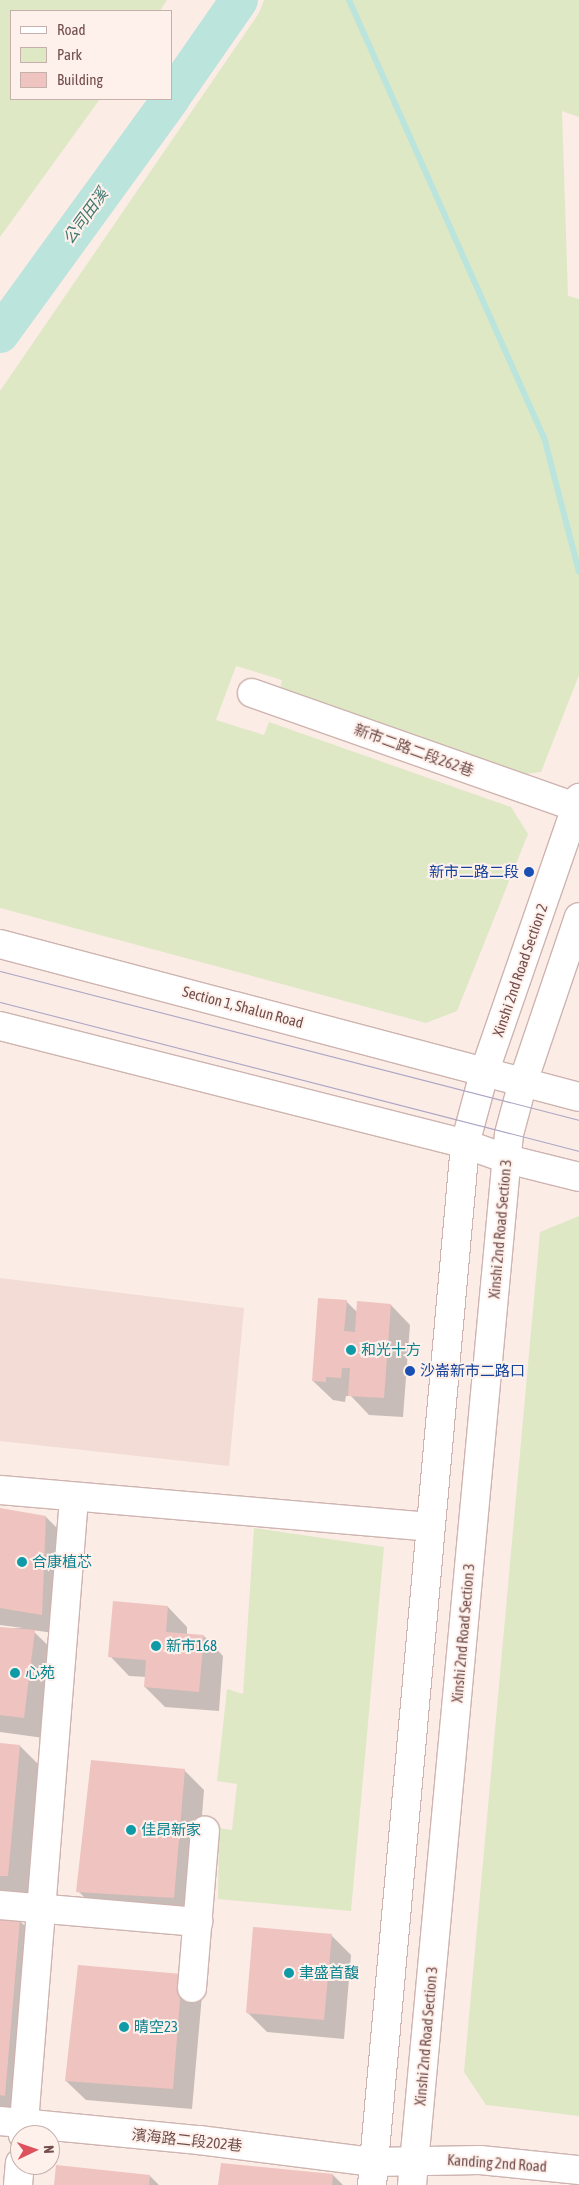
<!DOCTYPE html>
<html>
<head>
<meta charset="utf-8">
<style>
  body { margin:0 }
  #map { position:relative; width:579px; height:2185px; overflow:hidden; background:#fbece6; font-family:"Asap Condensed","Noto Sans TC",sans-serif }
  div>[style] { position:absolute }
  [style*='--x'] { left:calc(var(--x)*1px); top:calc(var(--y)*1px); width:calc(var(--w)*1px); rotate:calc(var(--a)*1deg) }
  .residential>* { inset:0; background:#f2dcd5 }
  .green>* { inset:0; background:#dee8c5 }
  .shadow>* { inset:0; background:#0003 }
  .stream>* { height:6px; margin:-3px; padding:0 3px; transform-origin:3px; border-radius:3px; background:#bbe4dd }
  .river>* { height:38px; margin:-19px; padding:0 19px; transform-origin:19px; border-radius:19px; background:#bbe4dd }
  .building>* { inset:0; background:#efc3bf }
  .roads { filter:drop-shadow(1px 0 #ceb4b0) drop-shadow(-1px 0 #ceb4b0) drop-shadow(0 1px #ceb4b0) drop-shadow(0 -1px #ceb4b0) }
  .minor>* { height:28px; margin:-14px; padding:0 14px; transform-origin:14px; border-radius:14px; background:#fff }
  .tram>* { height:1px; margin:-0.5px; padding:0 0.5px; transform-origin:0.5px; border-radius:0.5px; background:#aca5c4 }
  .dots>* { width:14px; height:14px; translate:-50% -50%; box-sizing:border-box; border:2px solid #fef1ec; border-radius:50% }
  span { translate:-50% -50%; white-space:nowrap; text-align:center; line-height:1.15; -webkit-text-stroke:4px #fef1ec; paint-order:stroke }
  .street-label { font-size:15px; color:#734e4c }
  .transit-label { font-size:15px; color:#164399 }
  .right { translate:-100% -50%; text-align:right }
  .left { translate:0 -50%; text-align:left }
  .culture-label { font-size:15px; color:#0d838f }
  .water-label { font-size:16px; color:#407770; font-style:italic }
  .legend { position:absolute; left:10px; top:10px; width:162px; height:90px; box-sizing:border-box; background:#fef1ec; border:1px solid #c6b0ac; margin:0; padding:6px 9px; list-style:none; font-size:15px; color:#734e4c }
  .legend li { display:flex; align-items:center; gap:10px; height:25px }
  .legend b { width:25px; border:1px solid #c6b0ac }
  .north { position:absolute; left:10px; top:2125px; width:50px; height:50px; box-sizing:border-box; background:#fef1ec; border:1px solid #c6b0ac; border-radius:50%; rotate:87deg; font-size:14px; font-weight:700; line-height:20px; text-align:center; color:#734e4c }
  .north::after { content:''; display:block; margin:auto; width:18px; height:22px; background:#de525e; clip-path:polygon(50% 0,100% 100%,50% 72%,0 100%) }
</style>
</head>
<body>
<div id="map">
  <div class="residential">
    <div style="clip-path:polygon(0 1278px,244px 1308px,229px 1466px,0 1441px)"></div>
  </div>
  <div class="green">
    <div style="clip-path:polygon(0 0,167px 0,160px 11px,11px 11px,11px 99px,100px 99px,0 237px)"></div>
    <div style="clip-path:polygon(264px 0,579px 0,579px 117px,562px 111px,568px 296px,579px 299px,579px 675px,541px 772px,516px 775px,279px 692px,282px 680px,236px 666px,216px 720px,264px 735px,269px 722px,511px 807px,528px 834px,457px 1011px,426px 1023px,0 908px,0 391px,259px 13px)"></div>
    <div style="clip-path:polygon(579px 1216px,579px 2116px,486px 2105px,464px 2072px,540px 1232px)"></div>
    <div style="clip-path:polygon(254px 1528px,384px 1547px,351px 1911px,218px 1899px,219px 1828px,232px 1830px,237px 1784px,217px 1781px,227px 1689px,243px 1694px)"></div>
  </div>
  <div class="shadow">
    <div style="clip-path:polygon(346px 1301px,357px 1312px,391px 1305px,410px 1325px,403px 1417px,369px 1415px,351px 1396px,346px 1396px,345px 1402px,333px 1400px,313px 1381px)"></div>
    <div style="clip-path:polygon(0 1509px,46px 1517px,66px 1537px,61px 1634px,32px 1630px,54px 1651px,44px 1738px,0 1732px,0 1628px,23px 1628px,0 1625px)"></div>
    <div style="clip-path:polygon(168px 1607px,187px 1627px,187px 1635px,204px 1636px,223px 1656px,219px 1711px,165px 1707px,145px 1687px,146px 1677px,129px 1676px,110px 1656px)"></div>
    <div style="clip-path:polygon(0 1744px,20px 1746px,40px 1766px,28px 1896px,0 1893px)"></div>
    <div style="clip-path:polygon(184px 1770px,204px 1790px,194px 1917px,98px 1911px,78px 1891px)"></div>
    <div style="clip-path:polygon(0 1919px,20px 1921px,40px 1941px,24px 2115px,0 2113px)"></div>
    <div style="clip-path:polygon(331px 1935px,351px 1955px,344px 2039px,267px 2032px,247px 2012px)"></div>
    <div style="clip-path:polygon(79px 1966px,202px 1995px,192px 2109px,86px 2100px,66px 2081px)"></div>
    <div style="clip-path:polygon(333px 2175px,343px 2185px,220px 2185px)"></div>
    <div style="clip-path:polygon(150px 2176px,159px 2185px,55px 2185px)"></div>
  </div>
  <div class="stream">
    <div style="--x:349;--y:0;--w:479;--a:66"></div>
    <div style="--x:544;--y:437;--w:139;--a:75.5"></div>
  </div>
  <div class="river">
    <div style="--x:171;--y:98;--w:119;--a:-55.2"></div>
    <div style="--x:0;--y:334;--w:291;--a:-54"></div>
  </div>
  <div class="building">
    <div style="clip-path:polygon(318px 1298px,347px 1300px,344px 1331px,355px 1332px,357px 1301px,391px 1304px,384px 1398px,348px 1396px,350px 1368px,342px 1368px,341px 1378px,326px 1377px,326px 1382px,312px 1381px)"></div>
    <div style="clip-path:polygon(0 1508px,46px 1516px,42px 1615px,0 1608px)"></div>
    <div style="clip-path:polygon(113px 1601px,168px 1606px,166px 1632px,204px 1635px,199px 1692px,144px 1687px,146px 1660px,108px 1657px)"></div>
    <div style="clip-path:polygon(0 1627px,35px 1630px,24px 1718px,0 1715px)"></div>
    <div style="clip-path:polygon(0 1743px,20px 1745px,8px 1876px,0 1876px)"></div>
    <div style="clip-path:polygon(91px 1760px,185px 1769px,174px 1898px,76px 1892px)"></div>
    <div style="clip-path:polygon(0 1918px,20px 1919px,5px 2096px,0 2095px)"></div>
    <div style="clip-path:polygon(253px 1927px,332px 1934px,324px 2020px,246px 2013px)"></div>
    <div style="clip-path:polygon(78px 1965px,182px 1974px,173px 2089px,65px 2081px)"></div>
    <div style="clip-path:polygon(221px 2163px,333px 2174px,332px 2185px,218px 2185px)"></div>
    <div style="clip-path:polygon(56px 2165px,150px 2175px,149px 2185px,54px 2185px)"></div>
  </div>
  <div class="roads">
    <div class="minor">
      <div style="--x:252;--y:693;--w:343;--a:19.4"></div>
      <div style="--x:0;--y:944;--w:599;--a:14.8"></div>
      <div style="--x:0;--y:1026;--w:480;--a:14.2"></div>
      <div style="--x:465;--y:1144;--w:45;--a:19.7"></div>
      <div style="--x:507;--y:1159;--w:74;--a:14"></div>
      <div style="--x:0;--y:1490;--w:432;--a:4.9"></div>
      <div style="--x:0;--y:1905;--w:199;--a:4.9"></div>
      <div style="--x:192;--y:1988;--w:158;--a:-85.3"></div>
      <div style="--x:0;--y:2121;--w:200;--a:5.5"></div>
      <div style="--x:199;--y:2140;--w:176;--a:7.2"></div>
      <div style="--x:374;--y:2162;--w:106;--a:-1.1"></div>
      <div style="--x:480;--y:2160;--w:100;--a:5.8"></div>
      <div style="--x:23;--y:2135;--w:639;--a:-85.42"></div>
      <div style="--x:18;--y:2185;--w:22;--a:-85"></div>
      <div style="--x:372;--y:2185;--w:1045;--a:-84.89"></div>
      <div style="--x:465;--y:1144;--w:77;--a:-74.9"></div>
      <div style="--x:485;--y:1070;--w:288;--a:-70.9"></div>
      <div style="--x:412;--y:2185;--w:1055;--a:-84.73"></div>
      <div style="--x:509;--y:1134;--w:54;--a:-74.9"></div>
      <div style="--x:523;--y:1082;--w:174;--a:-71.3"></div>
    </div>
  </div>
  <div class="tram">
    <div style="--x:0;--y:971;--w:598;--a:14.43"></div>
    <div style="--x:0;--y:1002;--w:598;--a:14.43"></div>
  </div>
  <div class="dots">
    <div style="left:529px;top:872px;background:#1a4fb4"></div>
    <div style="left:351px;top:1350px;background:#0f9aa8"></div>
    <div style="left:410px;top:1371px;background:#1a4fb4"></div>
    <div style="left:22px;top:1562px;background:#0f9aa8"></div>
    <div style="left:156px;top:1646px;background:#0f9aa8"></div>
    <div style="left:15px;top:1673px;background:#0f9aa8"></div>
    <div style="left:131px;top:1830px;background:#0f9aa8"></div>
    <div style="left:289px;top:1973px;background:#0f9aa8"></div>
    <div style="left:124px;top:2027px;background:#0f9aa8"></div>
  </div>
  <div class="street-label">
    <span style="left:414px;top:750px;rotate:20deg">新市二路二段262巷</span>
    <span style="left:520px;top:970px;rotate:-71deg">Xinshi 2nd Road Section 2</span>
    <span style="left:243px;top:1007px;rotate:15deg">Section 1, Shalun Road</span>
    <span style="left:500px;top:1229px;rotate:-85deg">Xinshi 2nd Road Section 3</span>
    <span style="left:463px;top:1633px;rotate:-85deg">Xinshi 2nd Road Section 3</span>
    <span style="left:426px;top:2036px;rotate:-85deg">Xinshi 2nd Road Section 3</span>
    <span style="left:187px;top:2140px;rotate:6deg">濱海路二段202巷</span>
    <span style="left:497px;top:2163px;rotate:4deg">Kanding 2nd Road</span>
  </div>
  <div class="transit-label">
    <span class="right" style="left:519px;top:872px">新市二路二段</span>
    <span class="left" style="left:420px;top:1371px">沙崙新市二路口</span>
  </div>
  <div class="culture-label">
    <span class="left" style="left:361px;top:1350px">和光十方</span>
    <span class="left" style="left:32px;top:1562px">合康植芯</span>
    <span class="left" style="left:166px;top:1646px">新市168</span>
    <span class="left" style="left:25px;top:1673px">心苑</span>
    <span class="left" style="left:141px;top:1830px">佳昂新家</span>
    <span class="left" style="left:299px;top:1973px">聿盛首馥</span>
    <span class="left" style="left:134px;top:2027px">晴空23</span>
  </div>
  <div class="water-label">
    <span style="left:85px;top:216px;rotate:-54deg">公司田溪</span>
  </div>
  <ul class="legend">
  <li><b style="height:6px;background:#fff"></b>Road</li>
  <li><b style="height:14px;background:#dee8c5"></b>Park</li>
  <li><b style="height:14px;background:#efc3bf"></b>Building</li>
  </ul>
  <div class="north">N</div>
</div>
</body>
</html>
